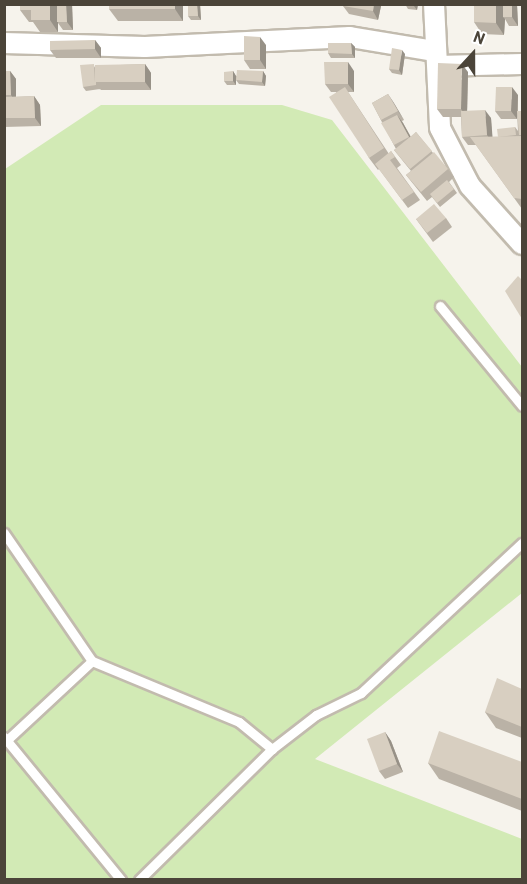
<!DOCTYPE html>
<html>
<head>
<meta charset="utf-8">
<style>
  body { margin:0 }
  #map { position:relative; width:527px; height:884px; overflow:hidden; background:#f6f3ec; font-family:Barlow,sans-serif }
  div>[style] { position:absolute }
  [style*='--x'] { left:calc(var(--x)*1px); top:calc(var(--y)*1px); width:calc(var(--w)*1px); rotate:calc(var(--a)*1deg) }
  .green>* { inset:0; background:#d2eab5 }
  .roads { filter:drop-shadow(2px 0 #c2bbae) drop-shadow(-2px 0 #c2bbae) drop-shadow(0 2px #c2bbae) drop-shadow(0 -2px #c2bbae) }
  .lane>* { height:9px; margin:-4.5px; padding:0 4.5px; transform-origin:4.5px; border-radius:4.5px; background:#fff }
  .street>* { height:20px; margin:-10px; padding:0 10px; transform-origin:10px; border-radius:10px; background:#fff }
  .wall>* { inset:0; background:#bab2a6 }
  .shaded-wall>* { inset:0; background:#979187 }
  .building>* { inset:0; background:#d8cfc1 }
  span { translate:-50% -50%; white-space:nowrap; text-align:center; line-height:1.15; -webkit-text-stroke:4.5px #fff; paint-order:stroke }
  .frame { position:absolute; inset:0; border:6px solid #4b4439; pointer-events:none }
  .north { position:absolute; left:443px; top:24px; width:60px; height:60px; -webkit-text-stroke:4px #fff; paint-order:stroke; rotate:21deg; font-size:16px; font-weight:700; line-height:24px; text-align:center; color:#4b4439 }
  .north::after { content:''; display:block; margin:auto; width:21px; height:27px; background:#4b4439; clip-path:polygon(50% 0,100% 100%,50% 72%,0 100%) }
</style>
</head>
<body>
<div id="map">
  <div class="green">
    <div style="clip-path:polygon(101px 105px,282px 105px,332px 120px,522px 367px,522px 593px,315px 759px,522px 839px,522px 879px,5px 880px,5px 169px)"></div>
  </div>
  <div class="roads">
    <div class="lane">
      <div style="--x:440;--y:306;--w:129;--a:50.6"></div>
      <div style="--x:4;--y:533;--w:155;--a:55.5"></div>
      <div style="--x:92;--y:661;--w:159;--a:22.5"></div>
      <div style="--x:239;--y:722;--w:43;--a:39.3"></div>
      <div style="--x:4;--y:737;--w:185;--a:50.7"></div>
      <div style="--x:7;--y:740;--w:116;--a:-42.9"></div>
      <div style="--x:139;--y:880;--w:187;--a:-44.6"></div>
      <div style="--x:272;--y:749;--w:56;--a:-37.7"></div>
      <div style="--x:316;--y:715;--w:50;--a:-26.1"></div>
      <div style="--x:361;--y:693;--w:220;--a:-43"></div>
    </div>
    <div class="street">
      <div style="--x:434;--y:4;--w:124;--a:87.2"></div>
      <div style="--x:440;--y:128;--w:65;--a:62.7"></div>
      <div style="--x:470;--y:186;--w:78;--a:48.1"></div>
      <div style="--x:4;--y:43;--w:141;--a:1.6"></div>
      <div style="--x:145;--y:47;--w:205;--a:-2.8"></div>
      <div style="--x:350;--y:37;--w:86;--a:9.4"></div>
      <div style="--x:438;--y:66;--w:84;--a:-1.4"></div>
    </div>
  </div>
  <div class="wall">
    <div style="clip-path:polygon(72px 4px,73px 30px,63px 30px,58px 23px,58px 32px,40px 32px,33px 22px,29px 22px,20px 10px)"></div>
    <div style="clip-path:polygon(109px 4px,183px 4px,183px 21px,118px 21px,109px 9px)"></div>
    <div style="clip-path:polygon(188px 4px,200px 4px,201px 20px,191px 20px,188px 16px)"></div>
    <div style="clip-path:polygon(344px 4px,380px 4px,381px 6px,378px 20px,349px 14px,343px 6px)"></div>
    <div style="clip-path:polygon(405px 4px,418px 4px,417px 10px,408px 9px)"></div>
    <div style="clip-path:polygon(474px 4px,517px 4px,518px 26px,509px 26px,505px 19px,504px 35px,482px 34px,474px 22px)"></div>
    <div style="clip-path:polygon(95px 40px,101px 48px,101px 58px,56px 58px,50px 50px)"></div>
    <div style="clip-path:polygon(351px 43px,355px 47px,355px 58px,331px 58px,328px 53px)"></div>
    <div style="clip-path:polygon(266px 45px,266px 69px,250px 69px,244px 60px)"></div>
    <div style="clip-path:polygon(405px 54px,402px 75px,392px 73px,389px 69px)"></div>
    <div style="clip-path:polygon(145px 64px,151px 73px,151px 90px,101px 90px,99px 88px,100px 89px,86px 91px,83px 87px,95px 66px)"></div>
    <div style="clip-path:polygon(4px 71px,10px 71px,16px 79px,16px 97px,34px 96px,40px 105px,41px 126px,4px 127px)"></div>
    <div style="clip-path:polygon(233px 71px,236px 76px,263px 71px,266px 76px,265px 86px,239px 84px,236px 80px,236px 85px,227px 85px,224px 81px)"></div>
    <div style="clip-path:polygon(354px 71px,354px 92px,348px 92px,389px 154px,391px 151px,401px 165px,397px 168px,420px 200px,408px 208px,379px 169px,378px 170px,369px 158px,336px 92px,331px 92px,325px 84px)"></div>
    <div style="clip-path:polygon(468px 72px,467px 111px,491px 118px,492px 137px,498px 137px,515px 127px,518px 131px,517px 112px,517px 119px,501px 119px,495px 111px,518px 95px,518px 111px,522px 111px,522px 209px,476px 145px,468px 145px,462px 137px,461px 117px,443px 117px,437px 109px)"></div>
    <div style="clip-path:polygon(388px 94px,404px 120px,402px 121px,411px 137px,416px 132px,433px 153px,448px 169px,454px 177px,449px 182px,457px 193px,440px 207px,432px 197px,427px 201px,406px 175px,411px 171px,394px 150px,396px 149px,372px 103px)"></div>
    <div style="clip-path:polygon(446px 218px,452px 227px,433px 242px,416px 219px)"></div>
    <div style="clip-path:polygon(522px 689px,522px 738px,496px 728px,485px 712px)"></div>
    <div style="clip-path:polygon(385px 732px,391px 741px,403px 772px,385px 779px,379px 771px)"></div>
    <div style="clip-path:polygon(522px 762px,522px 811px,439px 779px,428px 763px)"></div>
  </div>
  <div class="shaded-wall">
    <div style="clip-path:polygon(50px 4px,58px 4px,58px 32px,50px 20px)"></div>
    <div style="clip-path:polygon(66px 4px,72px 4px,73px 30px,67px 22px)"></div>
    <div style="clip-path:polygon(175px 4px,183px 4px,183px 21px,175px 9px)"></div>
    <div style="clip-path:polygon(197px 4px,200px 4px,201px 20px,198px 16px)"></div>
    <div style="clip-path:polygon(374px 4px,380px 4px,381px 6px,378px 20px,373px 11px)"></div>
    <div style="clip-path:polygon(414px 4px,418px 4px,417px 10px,414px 6px)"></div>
    <div style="clip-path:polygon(496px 4px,505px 4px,503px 17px,505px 19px,504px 35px,496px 23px)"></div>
    <div style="clip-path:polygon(512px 4px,517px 4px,518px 26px,512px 17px)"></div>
    <div style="clip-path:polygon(260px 37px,266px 45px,266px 69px,260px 60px)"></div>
    <div style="clip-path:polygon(95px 40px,101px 48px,101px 58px,95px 49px)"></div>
    <div style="clip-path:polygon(351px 43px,355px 47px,355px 58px,352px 54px)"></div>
    <div style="clip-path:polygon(402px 50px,405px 54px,402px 75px,399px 70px)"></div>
    <div style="clip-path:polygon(348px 62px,354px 71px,354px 92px,348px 84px)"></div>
    <div style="clip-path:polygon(145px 64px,151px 73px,151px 90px,145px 82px)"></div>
    <div style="clip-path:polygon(462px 64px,468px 72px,467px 117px,461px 109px)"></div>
    <div style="clip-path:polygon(10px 71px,16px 79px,16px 103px,11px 95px)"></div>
    <div style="clip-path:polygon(233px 71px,236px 76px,236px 85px,233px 81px)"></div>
    <div style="clip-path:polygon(263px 71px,266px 76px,265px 86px,262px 82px)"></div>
    <div style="clip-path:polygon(512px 87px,518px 95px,517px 119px,511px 111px)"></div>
    <div style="clip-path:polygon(388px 94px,394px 103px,404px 120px,398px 111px)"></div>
    <div style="clip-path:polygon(34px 96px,40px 105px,41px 126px,35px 118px)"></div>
    <div style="clip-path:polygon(485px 110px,491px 118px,493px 143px,487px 135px)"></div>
    <div style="clip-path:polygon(397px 115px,403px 123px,415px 145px,409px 137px)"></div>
    <div style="clip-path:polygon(385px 732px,391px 741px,403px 772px,397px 764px)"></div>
  </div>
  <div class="building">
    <div style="clip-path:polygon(20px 4px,50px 4px,50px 20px,31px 20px,31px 10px,20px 10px)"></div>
    <div style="clip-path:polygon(57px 4px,66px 4px,67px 22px,57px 22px)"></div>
    <div style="clip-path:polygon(109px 4px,175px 4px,175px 9px,109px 9px)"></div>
    <div style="clip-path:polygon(188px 4px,197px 4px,198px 16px,188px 16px)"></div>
    <div style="clip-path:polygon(344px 4px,374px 4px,373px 11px,343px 6px)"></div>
    <div style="clip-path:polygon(474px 4px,496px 4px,496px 23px,474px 22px)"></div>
    <div style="clip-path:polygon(503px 4px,512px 4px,512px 17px,503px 17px)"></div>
    <div style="clip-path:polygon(244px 36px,260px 37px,260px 60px,244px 60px)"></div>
    <div style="clip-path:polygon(95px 40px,95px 49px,50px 50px,50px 41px)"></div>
    <div style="clip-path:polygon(328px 43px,351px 43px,352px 54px,328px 53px)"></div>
    <div style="clip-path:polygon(392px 48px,402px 50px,399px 70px,389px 69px)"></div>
    <div style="clip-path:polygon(324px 62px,348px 62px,348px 84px,325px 84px)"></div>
    <div style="clip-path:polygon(438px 63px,462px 64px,461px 109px,437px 109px)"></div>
    <div style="clip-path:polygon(94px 64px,95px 82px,96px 82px,96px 85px,83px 87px,80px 65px)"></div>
    <div style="clip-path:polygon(145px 64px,145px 82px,95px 82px,95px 65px)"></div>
    <div style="clip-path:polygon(237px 70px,263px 71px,262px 82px,236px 80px)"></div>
    <div style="clip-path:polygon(4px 71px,10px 71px,11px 95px,4px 95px)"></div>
    <div style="clip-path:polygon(233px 71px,233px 81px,224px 81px,224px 72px)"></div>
    <div style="clip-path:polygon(345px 87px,384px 148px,369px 158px,329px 97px)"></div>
    <div style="clip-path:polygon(496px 87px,512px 87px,511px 111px,495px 111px)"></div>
    <div style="clip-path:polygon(388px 94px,398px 111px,381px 120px,372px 103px)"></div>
    <div style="clip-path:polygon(34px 96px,35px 118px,4px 118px,4px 97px)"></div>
    <div style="clip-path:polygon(485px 110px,487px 135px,462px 137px,461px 111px)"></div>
    <div style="clip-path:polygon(517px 111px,522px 111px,522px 135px,519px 135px)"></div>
    <div style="clip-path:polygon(397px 115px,409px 137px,394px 145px,381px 123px)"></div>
    <div style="clip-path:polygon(515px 127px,516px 135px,498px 137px,497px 129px)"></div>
    <div style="clip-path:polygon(416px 132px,432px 151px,410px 169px,394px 150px)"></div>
    <div style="clip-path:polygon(522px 136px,522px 199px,514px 198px,470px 137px)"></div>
    <div style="clip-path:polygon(391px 151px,395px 157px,390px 160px,414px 192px,402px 200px,375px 164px)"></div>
    <div style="clip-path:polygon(434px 152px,448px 169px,421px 192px,406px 175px)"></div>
    <div style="clip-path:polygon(447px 180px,454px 189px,437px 203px,430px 194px)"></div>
    <div style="clip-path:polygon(434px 204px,446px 218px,427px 233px,416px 219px)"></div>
    <div style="clip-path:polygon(518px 276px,522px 280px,522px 319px,505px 291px)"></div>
    <div style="clip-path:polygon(497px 678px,522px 689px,522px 727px,485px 712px)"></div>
    <div style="clip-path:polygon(439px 731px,522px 762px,522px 799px,428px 763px)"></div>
    <div style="clip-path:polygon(385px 732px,397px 764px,379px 771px,367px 739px)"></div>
  </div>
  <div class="frame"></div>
  <div class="north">N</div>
</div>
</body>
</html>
